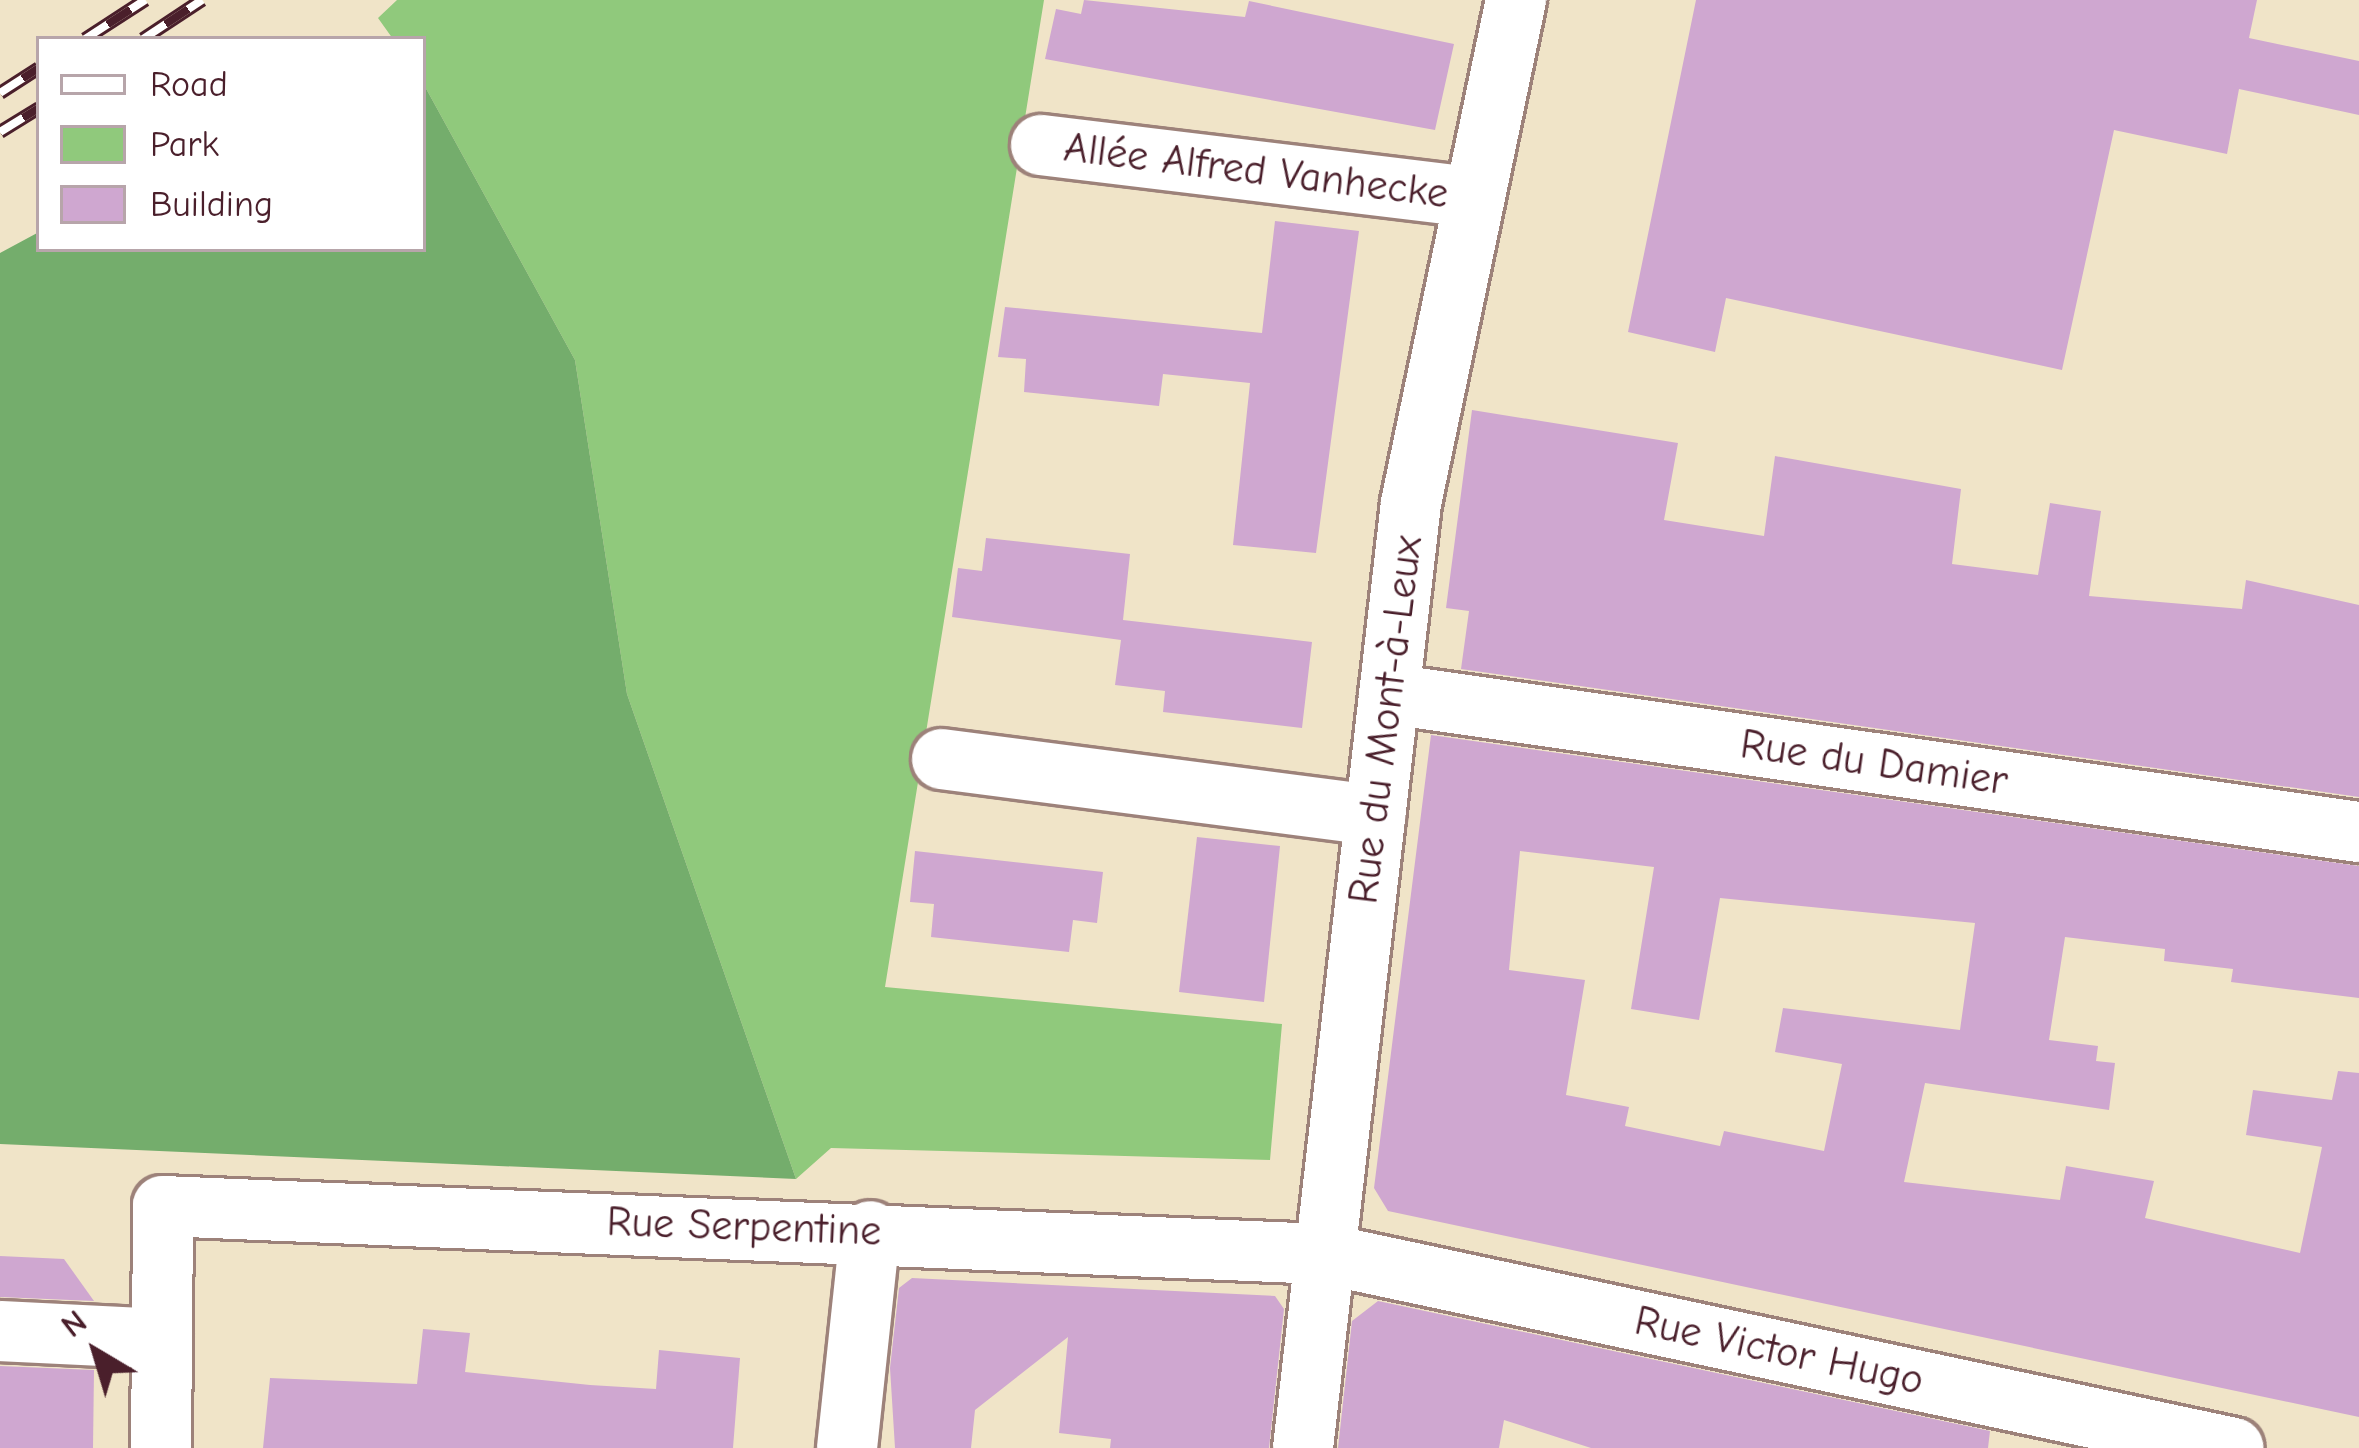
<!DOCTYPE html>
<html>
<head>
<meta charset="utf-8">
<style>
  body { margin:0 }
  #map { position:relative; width:2359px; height:1448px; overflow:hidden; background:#f0e4c8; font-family:"Comic Neue",sans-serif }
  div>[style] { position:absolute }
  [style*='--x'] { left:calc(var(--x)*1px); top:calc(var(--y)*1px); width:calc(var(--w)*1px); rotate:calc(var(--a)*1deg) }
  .green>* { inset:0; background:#90c97c }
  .forest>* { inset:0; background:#74ad6c }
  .building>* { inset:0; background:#cfa7d0 }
  .roads { filter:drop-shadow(3px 0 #9d827a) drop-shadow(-3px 0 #9d827a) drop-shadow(0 3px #9d827a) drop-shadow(0 -3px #9d827a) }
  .minor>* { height:60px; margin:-30px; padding:0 30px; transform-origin:30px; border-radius:30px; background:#fff }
  .rail>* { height:14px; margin-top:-7px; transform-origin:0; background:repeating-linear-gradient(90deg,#fff 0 27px,#4a1f2b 0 54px); box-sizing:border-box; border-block:3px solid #4a1f2b }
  span { translate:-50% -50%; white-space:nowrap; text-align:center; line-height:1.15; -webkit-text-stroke:9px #fff; paint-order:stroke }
  .street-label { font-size:42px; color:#4a1f2b }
  .legend { position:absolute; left:36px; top:36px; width:390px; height:216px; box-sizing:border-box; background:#fff; border:3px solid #b7a5aa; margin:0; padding:15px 21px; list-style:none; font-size:36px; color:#4a1f2b }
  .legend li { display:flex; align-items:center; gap:24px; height:60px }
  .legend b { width:60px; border:3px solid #b7a5aa }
  .north { position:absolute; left:36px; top:1292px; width:120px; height:120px; -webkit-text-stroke:9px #fff; paint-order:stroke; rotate:322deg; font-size:33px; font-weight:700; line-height:48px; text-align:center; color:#4a1f2b }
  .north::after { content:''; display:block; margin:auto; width:42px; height:54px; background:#4a1f2b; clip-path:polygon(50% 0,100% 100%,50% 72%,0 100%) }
</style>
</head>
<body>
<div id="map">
  <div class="green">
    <div style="clip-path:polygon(397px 0,1044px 0,885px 987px,1282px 1024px,1270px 1160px,831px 1148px,796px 1179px,627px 694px,575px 360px,423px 83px,423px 39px,393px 39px,378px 18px)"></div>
  </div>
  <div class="forest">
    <div style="clip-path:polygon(423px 83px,575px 360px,627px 694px,796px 1179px,0 1144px,0 253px,39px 232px,39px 249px,423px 249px)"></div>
  </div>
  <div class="building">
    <div style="clip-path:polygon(1084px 0,1245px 17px,1249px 1px,1454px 44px,1435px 130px,1045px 59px,1056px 9px,1081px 14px)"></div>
    <div style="clip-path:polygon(1696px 0,2257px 0,2249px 38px,2359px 61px,2359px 115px,2239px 89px,2227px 154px,2114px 130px,2062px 370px,1726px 298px,1715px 352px,1628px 332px)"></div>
    <div style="clip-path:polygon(1275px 221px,1359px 231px,1316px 553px,1233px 545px,1250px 383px,1163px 374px,1159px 406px,1024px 392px,1026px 359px,998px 357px,1005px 307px,1262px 333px)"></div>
    <div style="clip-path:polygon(1472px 410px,1678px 443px,1664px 520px,1764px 536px,1775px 456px,1961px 489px,1952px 564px,2038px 575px,2050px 503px,2101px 511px,2089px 596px,2242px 609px,2246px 580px,2359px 605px,2359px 797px,1461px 669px,1469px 611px,1446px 608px)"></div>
    <div style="clip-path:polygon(986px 538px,1130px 554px,1123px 620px,1312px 642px,1302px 728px,1163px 712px,1165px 691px,1115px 685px,1121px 640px,952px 617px,958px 568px,982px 571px)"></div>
    <div style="clip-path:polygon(evenodd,1431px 735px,2359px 866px,2359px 998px,2231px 982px,2233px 969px,2164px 961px,2165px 949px,2065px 937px,2049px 1040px,2098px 1046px,2096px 1061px,2115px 1063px,2109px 1110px,1925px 1083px,1904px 1182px,2060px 1200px,2066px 1166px,2154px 1181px,2145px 1218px,2300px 1253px,2322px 1147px,2246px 1135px,2253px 1090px,2332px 1100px,2338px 1071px,2359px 1073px,2359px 1417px,1388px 1211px,1374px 1188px,1431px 735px,1520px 851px,1654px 867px,1631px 1009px,1699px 1020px,1720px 898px,1975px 923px,1960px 1030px,1783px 1008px,1775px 1052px,1842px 1064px,1824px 1151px,1724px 1131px,1720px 1146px,1625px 1126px,1629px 1107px,1566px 1095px,1585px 980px,1509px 970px,1520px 851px)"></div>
    <div style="clip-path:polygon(1197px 837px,1280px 846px,1264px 1002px,1179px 992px)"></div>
    <div style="clip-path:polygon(915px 851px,1103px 872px,1097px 923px,1073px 920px,1069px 952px,931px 937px,934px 904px,910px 902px)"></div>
    <div style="clip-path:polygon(0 1256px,64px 1259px,94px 1301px,0 1297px)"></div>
    <div style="clip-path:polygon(912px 1278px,1275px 1296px,1284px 1309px,1269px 1448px,1110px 1448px,1111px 1439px,1059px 1433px,1068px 1337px,975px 1410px,971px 1448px,895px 1448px,890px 1368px,899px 1288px)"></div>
    <div style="clip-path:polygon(1378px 1301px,1990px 1431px,1988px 1448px,1591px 1448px,1504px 1420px,1499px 1448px,1338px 1448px,1352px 1321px)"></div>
    <div style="clip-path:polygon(423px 1329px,470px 1333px,465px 1372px,590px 1385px,656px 1389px,659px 1350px,740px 1358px,733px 1448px,263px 1448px,270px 1378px,417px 1384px)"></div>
    <div style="clip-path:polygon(0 1366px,94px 1370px,93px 1448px,0 1448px)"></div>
  </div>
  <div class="roads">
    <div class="minor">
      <div style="--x:1041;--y:145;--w:432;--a:6.9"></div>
      <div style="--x:1389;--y:694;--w:980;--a:8.1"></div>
      <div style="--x:942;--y:759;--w:437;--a:7.4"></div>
      <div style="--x:0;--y:1331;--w:162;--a:2.8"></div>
      <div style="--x:161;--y:1448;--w:242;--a:-89.5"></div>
      <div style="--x:163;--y:1206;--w:1163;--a:2.37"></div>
      <div style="--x:1325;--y:1254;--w:929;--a:12.05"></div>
      <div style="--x:847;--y:1448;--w:218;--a:-83.9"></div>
      <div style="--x:1303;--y:1448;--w:951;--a:-83.48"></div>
      <div style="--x:1411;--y:503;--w:514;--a:-78.21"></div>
    </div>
  </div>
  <div class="rail">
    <div style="--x:85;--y:39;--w:72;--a:-33"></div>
    <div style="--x:143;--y:39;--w:71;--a:-33.5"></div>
    <div style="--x:0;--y:93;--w:46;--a:-32.7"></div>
    <div style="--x:0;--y:132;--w:46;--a:-31.6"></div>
  </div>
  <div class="street-label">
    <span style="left:1256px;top:171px;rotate:7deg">Allée Alfred Vanhecke</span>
    <span style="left:1386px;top:720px;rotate:-83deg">Rue du Mont-à-Leux</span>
    <span style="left:1874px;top:763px;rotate:8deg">Rue du Damier</span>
    <span style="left:744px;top:1227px;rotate:2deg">Rue Serpentine</span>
    <span style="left:1779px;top:1351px;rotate:12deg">Rue Victor Hugo</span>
  </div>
  <ul class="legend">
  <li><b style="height:15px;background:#fff"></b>Road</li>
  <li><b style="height:33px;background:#90c97c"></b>Park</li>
  <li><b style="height:33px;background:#cfa7d0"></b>Building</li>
  </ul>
  <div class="north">N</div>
</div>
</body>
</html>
